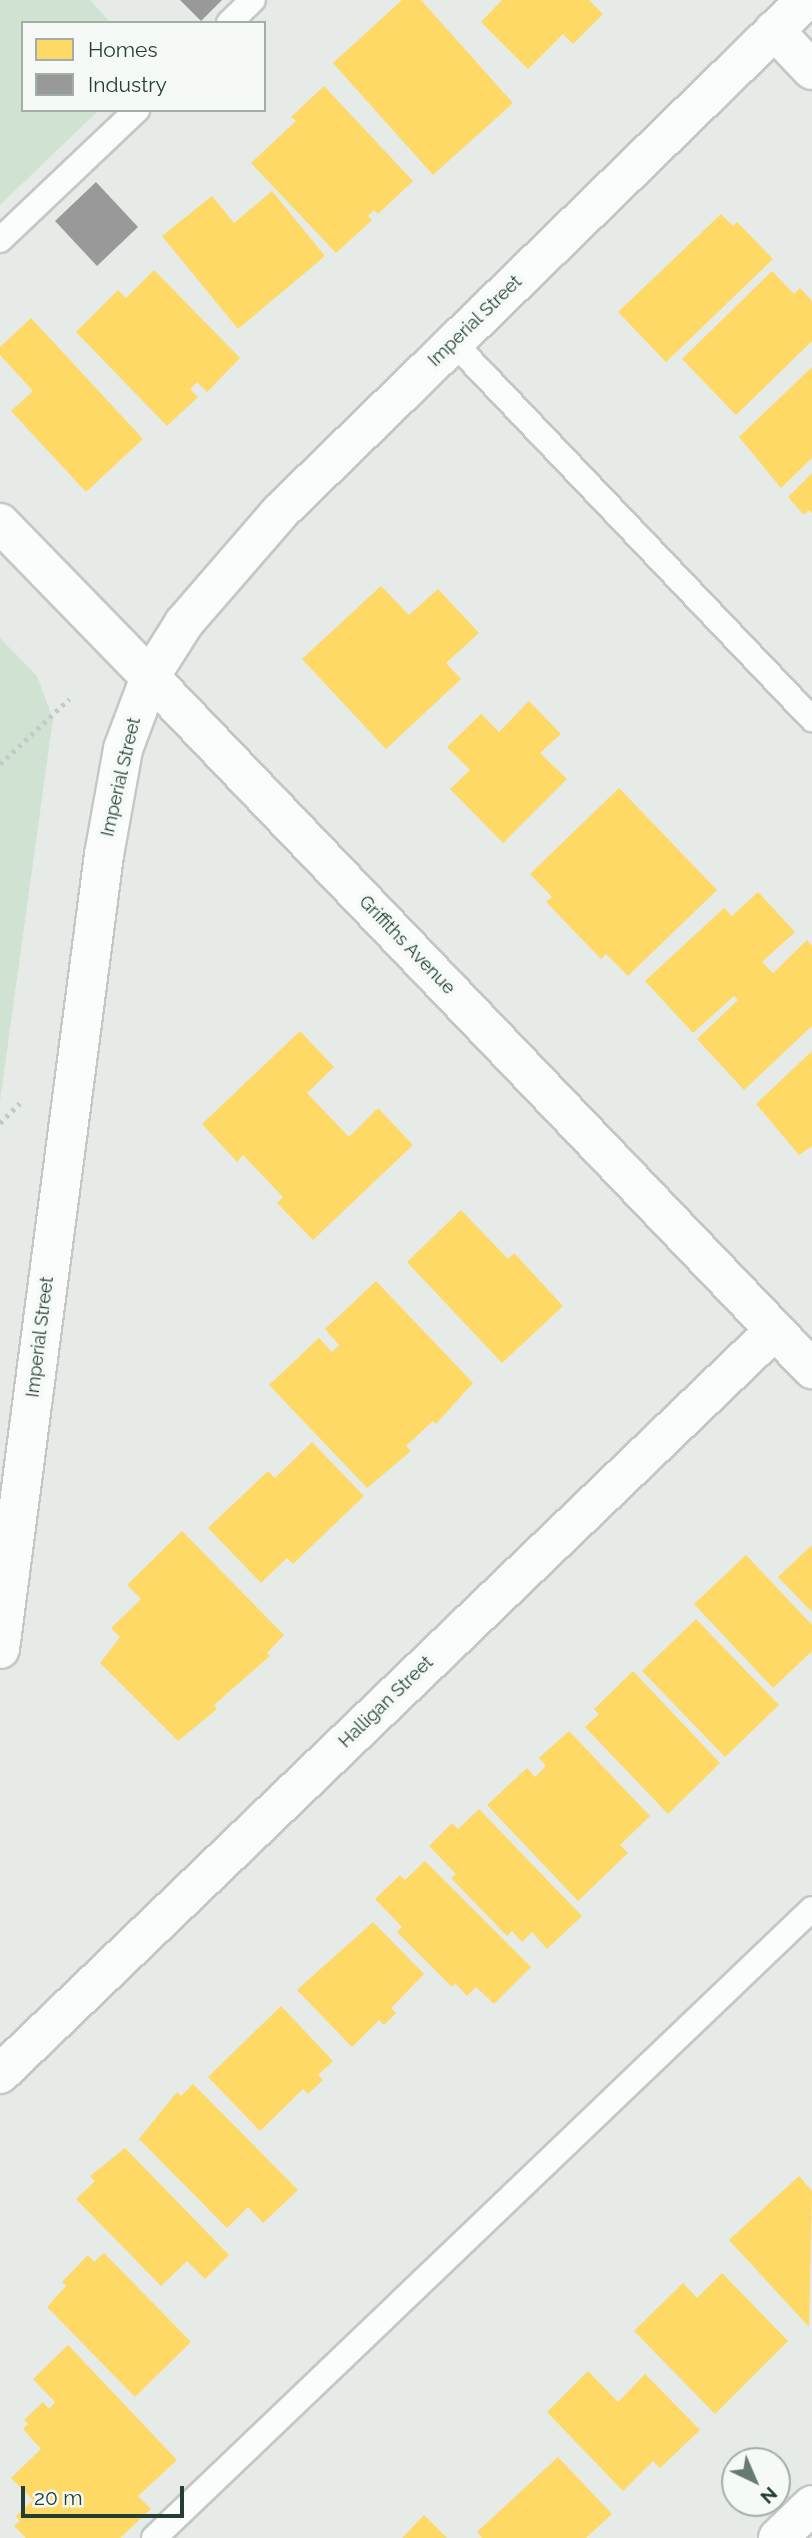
<!DOCTYPE html>
<html>
<head>
<meta charset="utf-8">
<style>
  body { margin:0 }
  #map { position:relative; width:812px; height:2538px; overflow:hidden; background:#e6ebe8; font-family:Raleway,sans-serif }
  div>[style] { position:absolute }
  [style*='--x'] { left:calc(var(--x)*1px); top:calc(var(--y)*1px); width:calc(var(--w)*1px); rotate:calc(var(--a)*1deg) }
  .green>* { inset:0; background:#d0e3d3 }
  .homes>* { inset:0; background:#ffd966 }
  .industry>* { inset:0; background:#999 }
  .path>* { height:4.5px; margin-top:-2.25px; transform-origin:0; background:repeating-linear-gradient(90deg,#c2cbc6 0 3.5px,transparent 0 8.5px) }
  .roads { filter:drop-shadow(2px 0 #c3c8c5) drop-shadow(-2px 0 #c3c8c5) drop-shadow(0 2px #c3c8c5) drop-shadow(0 -2px #c3c8c5) }
  .lane>* { height:24px; margin:-12px; padding:0 12px; transform-origin:12px; border-radius:12px; background:#fbfcfc }
  .street>* { height:38px; margin:-19px; padding:0 19px; transform-origin:19px; border-radius:19px; background:#fbfcfc }
  .secondary>* { height:38px; margin:-19px; padding:0 19px; transform-origin:19px; border-radius:19px; background:#fbfcfc }
  span { translate:-50% -50%; white-space:nowrap; text-align:center; line-height:1.15; -webkit-text-stroke:7px #f5faf6; paint-order:stroke }
  .street-label { font-size:18px; color:#243e33 }
  .legend { position:absolute; left:21px; top:21px; width:245px; height:91px; box-sizing:border-box; background:#f5faf6; border:2px solid #a1afa8; margin:0; padding:9px 12px; list-style:none; font-size:21px; color:#243e33 }
  .legend li { display:flex; align-items:center; gap:14px; height:35px }
  .legend b { width:35px; border:2px solid #a1afa8 }
  .north { position:absolute; left:721px; top:2447px; width:70px; height:70px; box-sizing:border-box; background:#f5faf6; border:2px solid #a1afa8; border-radius:50%; rotate:136deg; font-size:19px; font-weight:700; line-height:28px; text-align:center; color:#243e33 }
  .north::after { content:''; display:block; margin:auto; width:24px; height:32px; background:#687b72; clip-path:polygon(50% 0,100% 100%,50% 72%,0 100%) }
  .scale { position:absolute; left:21px; top:2486px; width:163px; height:32px; box-sizing:border-box; border:4px solid #243e33; border-top:0; padding-left:9px; font-size:21px; line-height:24px; white-space:nowrap; color:#243e33; -webkit-text-stroke:5px #f5faf6; paint-order:stroke }
</style>
</head>
<body>
<div id="map">
  <div class="green">
    <div style="clip-path:polygon(0 0,90px 0,111px 23px,23px 23px,23px 110px,99px 110px,0 205px)"></div>
    <div style="clip-path:polygon(0 638px,37px 676px,53px 719px,0 1101px)"></div>
  </div>
  <div class="homes">
    <div style="clip-path:polygon(402px 0,421px 0,513px 103px,433px 175px,333px 63px)"></div>
    <div style="clip-path:polygon(502px 0,589px 0,603px 14px,573px 44px,563px 34px,528px 69px,481px 22px)"></div>
    <div style="clip-path:polygon(324px 86px,413px 181px,378px 214px,374px 210px,368px 216px,372px 220px,336px 253px,251px 163px,296px 121px,291px 117px)"></div>
    <div style="clip-path:polygon(272px 191px,325px 256px,238px 329px,162px 236px,212px 196px,234px 223px)"></div>
    <div style="clip-path:polygon(721px 214px,733px 226px,737px 222px,773px 259px,666px 362px,618px 312px)"></div>
    <div style="clip-path:polygon(154px 270px,240px 358px,207px 392px,197px 382px,190px 389px,198px 397px,167px 426px,76px 332px,118px 290px,126px 298px)"></div>
    <div style="clip-path:polygon(772px 271px,794px 294px,800px 288px,812px 301px,812px 341px,736px 415px,682px 359px)"></div>
    <div style="clip-path:polygon(31px 318px,143px 439px,86px 492px,11px 411px,33px 391px,0 355px,0 347px)"></div>
    <div style="clip-path:polygon(812px 367px,812px 458px,781px 488px,739px 437px)"></div>
    <div style="clip-path:polygon(812px 473px,812px 513px,809px 510px,804px 515px,788px 497px)"></div>
    <div style="clip-path:polygon(381px 586px,409px 615px,438px 589px,479px 633px,446px 663px,461px 679px,386px 749px,302px 659px)"></div>
    <div style="clip-path:polygon(529px 701px,561px 734px,540px 753px,567px 779px,503px 843px,450px 789px,470px 770px,447px 747px,481px 714px,499px 732px)"></div>
    <div style="clip-path:polygon(619px 788px,717px 890px,628px 976px,606px 954px,601px 959px,546px 902px,552px 897px,530px 874px)"></div>
    <div style="clip-path:polygon(758px 892px,795px 932px,762px 962px,773px 973px,807px 940px,812px 946px,812px 1026px,744px 1090px,697px 1039px,738px 1000px,734px 996px,693px 1033px,645px 981px,724px 908px,732px 916px)"></div>
    <div style="clip-path:polygon(300px 1031px,334px 1067px,307px 1093px,349px 1137px,378px 1108px,413px 1145px,313px 1240px,277px 1203px,283px 1197px,243px 1155px,237px 1162px,202px 1124px)"></div>
    <div style="clip-path:polygon(812px 1051px,812px 1146px,799px 1155px,756px 1104px)"></div>
    <div style="clip-path:polygon(461px 1210px,508px 1259px,514px 1253px,563px 1306px,502px 1363px,407px 1262px)"></div>
    <div style="clip-path:polygon(376px 1281px,473px 1383px,436px 1424px,433px 1421px,406px 1446px,411px 1451px,367px 1488px,269px 1385px,319px 1338px,332px 1352px,339px 1345px,325px 1329px)"></div>
    <div style="clip-path:polygon(312px 1442px,364px 1496px,293px 1564px,287px 1558px,261px 1583px,208px 1528px,268px 1471px,275px 1478px)"></div>
    <div style="clip-path:polygon(182px 1531px,284px 1635px,267px 1653px,270px 1656px,214px 1705px,217px 1709px,178px 1741px,100px 1663px,120px 1637px,111px 1628px,141px 1599px,127px 1585px)"></div>
    <div style="clip-path:polygon(812px 1545px,812px 1612px,778px 1577px)"></div>
    <div style="clip-path:polygon(746px 1555px,812px 1625px,812px 1651px,773px 1688px,694px 1604px)"></div>
    <div style="clip-path:polygon(696px 1619px,779px 1705px,725px 1757px,642px 1671px)"></div>
    <div style="clip-path:polygon(633px 1671px,720px 1763px,668px 1814px,585px 1727px,599px 1714px,594px 1709px)"></div>
    <div style="clip-path:polygon(569px 1731px,650px 1816px,620px 1845px,628px 1853px,578px 1901px,487px 1805px,527px 1768px,535px 1777px,546px 1766px,539px 1758px)"></div>
    <div style="clip-path:polygon(479px 1809px,582px 1916px,547px 1949px,532px 1932px,522px 1942px,512px 1931px,507px 1936px,451px 1878px,456px 1874px,429px 1846px,452px 1823px,458px 1829px)"></div>
    <div style="clip-path:polygon(425px 1861px,531px 1967px,494px 2004px,476px 1987px,467px 1996px,455px 1983px,452px 1987px,397px 1932px,402px 1927px,375px 1899px,400px 1875px,405px 1880px)"></div>
    <div style="clip-path:polygon(373px 1922px,424px 1974px,391px 2008px,396px 2013px,384px 2025px,379px 2020px,352px 2047px,297px 1990px)"></div>
    <div style="clip-path:polygon(281px 2006px,333px 2061px,318px 2075px,323px 2080px,308px 2094px,303px 2089px,260px 2131px,208px 2077px)"></div>
    <div style="clip-path:polygon(193px 2084px,298px 2190px,263px 2223px,248px 2207px,227px 2228px,139px 2139px,177px 2092px,181px 2096px)"></div>
    <div style="clip-path:polygon(125px 2148px,229px 2255px,205px 2279px,187px 2261px,161px 2286px,76px 2199px,95px 2181px,90px 2176px)"></div>
    <div style="clip-path:polygon(799px 2176px,812px 2191px,809px 2327px,729px 2240px)"></div>
    <div style="clip-path:polygon(104px 2253px,191px 2342px,135px 2397px,47px 2307px,66px 2286px,62px 2282px,88px 2255px,94px 2262px)"></div>
    <div style="clip-path:polygon(722px 2273px,788px 2341px,715px 2414px,634px 2331px,683px 2283px,697px 2298px)"></div>
    <div style="clip-path:polygon(68px 2345px,177px 2460px,138px 2496px,151px 2509px,120px 2538px,26px 2538px,14px 2526px,20px 2521px,16px 2516px,33px 2500px,11px 2478px,41px 2449px,23px 2429px,28px 2424px,24px 2420px,43px 2402px,49px 2409px,55px 2402px,33px 2379px)"></div>
    <div style="clip-path:polygon(588px 2371px,618px 2402px,645px 2374px,700px 2430px,660px 2468px,653px 2461px,623px 2491px,547px 2412px)"></div>
    <div style="clip-path:polygon(558px 2457px,612px 2514px,586px 2538px,482px 2538px,477px 2532px)"></div>
    <div style="clip-path:polygon(424px 2515px,447px 2538px,402px 2538px)"></div>
  </div>
  <div class="industry">
    <div style="clip-path:polygon(180px 0,222px 0,201px 21px)"></div>
    <div style="clip-path:polygon(96px 182px,138px 227px,97px 266px,55px 221px)"></div>
  </div>
  <div class="path">
    <div style="--x:0;--y:764;--w:95;--a:-43.3"></div>
    <div style="--x:0;--y:1123;--w:28;--a:-45"></div>
  </div>
  <div class="roads">
    <div class="lane">
      <div style="--x:229;--y:23;--w:33;--a:-44"></div>
      <div style="--x:0;--y:240;--w:189;--a:-43.5"></div>
      <div style="--x:453;--y:342;--w:521;--a:46.4"></div>
      <div style="--x:154;--y:2538;--w:910;--a:-43.71"></div>
    </div>
    <div class="street">
      <div style="--x:774;--y:30;--w:55;--a:46.5"></div>
      <div style="--x:150;--y:677;--w:958;--a:46.27"></div>
      <div style="--x:0;--y:2074;--w:1073;--a:-43.83"></div>
      <div style="--x:778;--y:2538;--w:47;--a:-44.1"></div>
    </div>
    <div class="secondary">
      <div style="--x:0;--y:523;--w:215;--a:45.8"></div>
      <div style="--x:0;--y:1649;--w:801;--a:-82.54"></div>
      <div style="--x:104;--y:855;--w:108;--a:-79.8"></div>
      <div style="--x:123;--y:749;--w:77;--a:-69.4"></div>
      <div style="--x:150;--y:677;--w:64;--a:-57.8"></div>
      <div style="--x:184;--y:623;--w:147;--a:-49.1"></div>
      <div style="--x:280;--y:512;--w:734;--a:-44.23"></div>
    </div>
  </div>
  <div class="street-label">
    <span style="left:475px;top:321px;rotate:-44deg">Imperial Street</span>
    <span style="left:121px;top:777px;rotate:-77deg">Imperial Street</span>
    <span style="left:407px;top:945px;rotate:46deg">Griffiths Avenue</span>
    <span style="left:40px;top:1337px;rotate:-83deg">Imperial Street</span>
    <span style="left:386px;top:1702px;rotate:-44deg">Halligan Street</span>
  </div>
  <ul class="legend">
  <li><b style="height:19px;background:#ffd966"></b>Homes</li>
  <li><b style="height:19px;background:#999"></b>Industry</li>
  </ul>
  <div class="north">N</div>
  <div class="scale">20 m</div>
</div>
</body>
</html>
